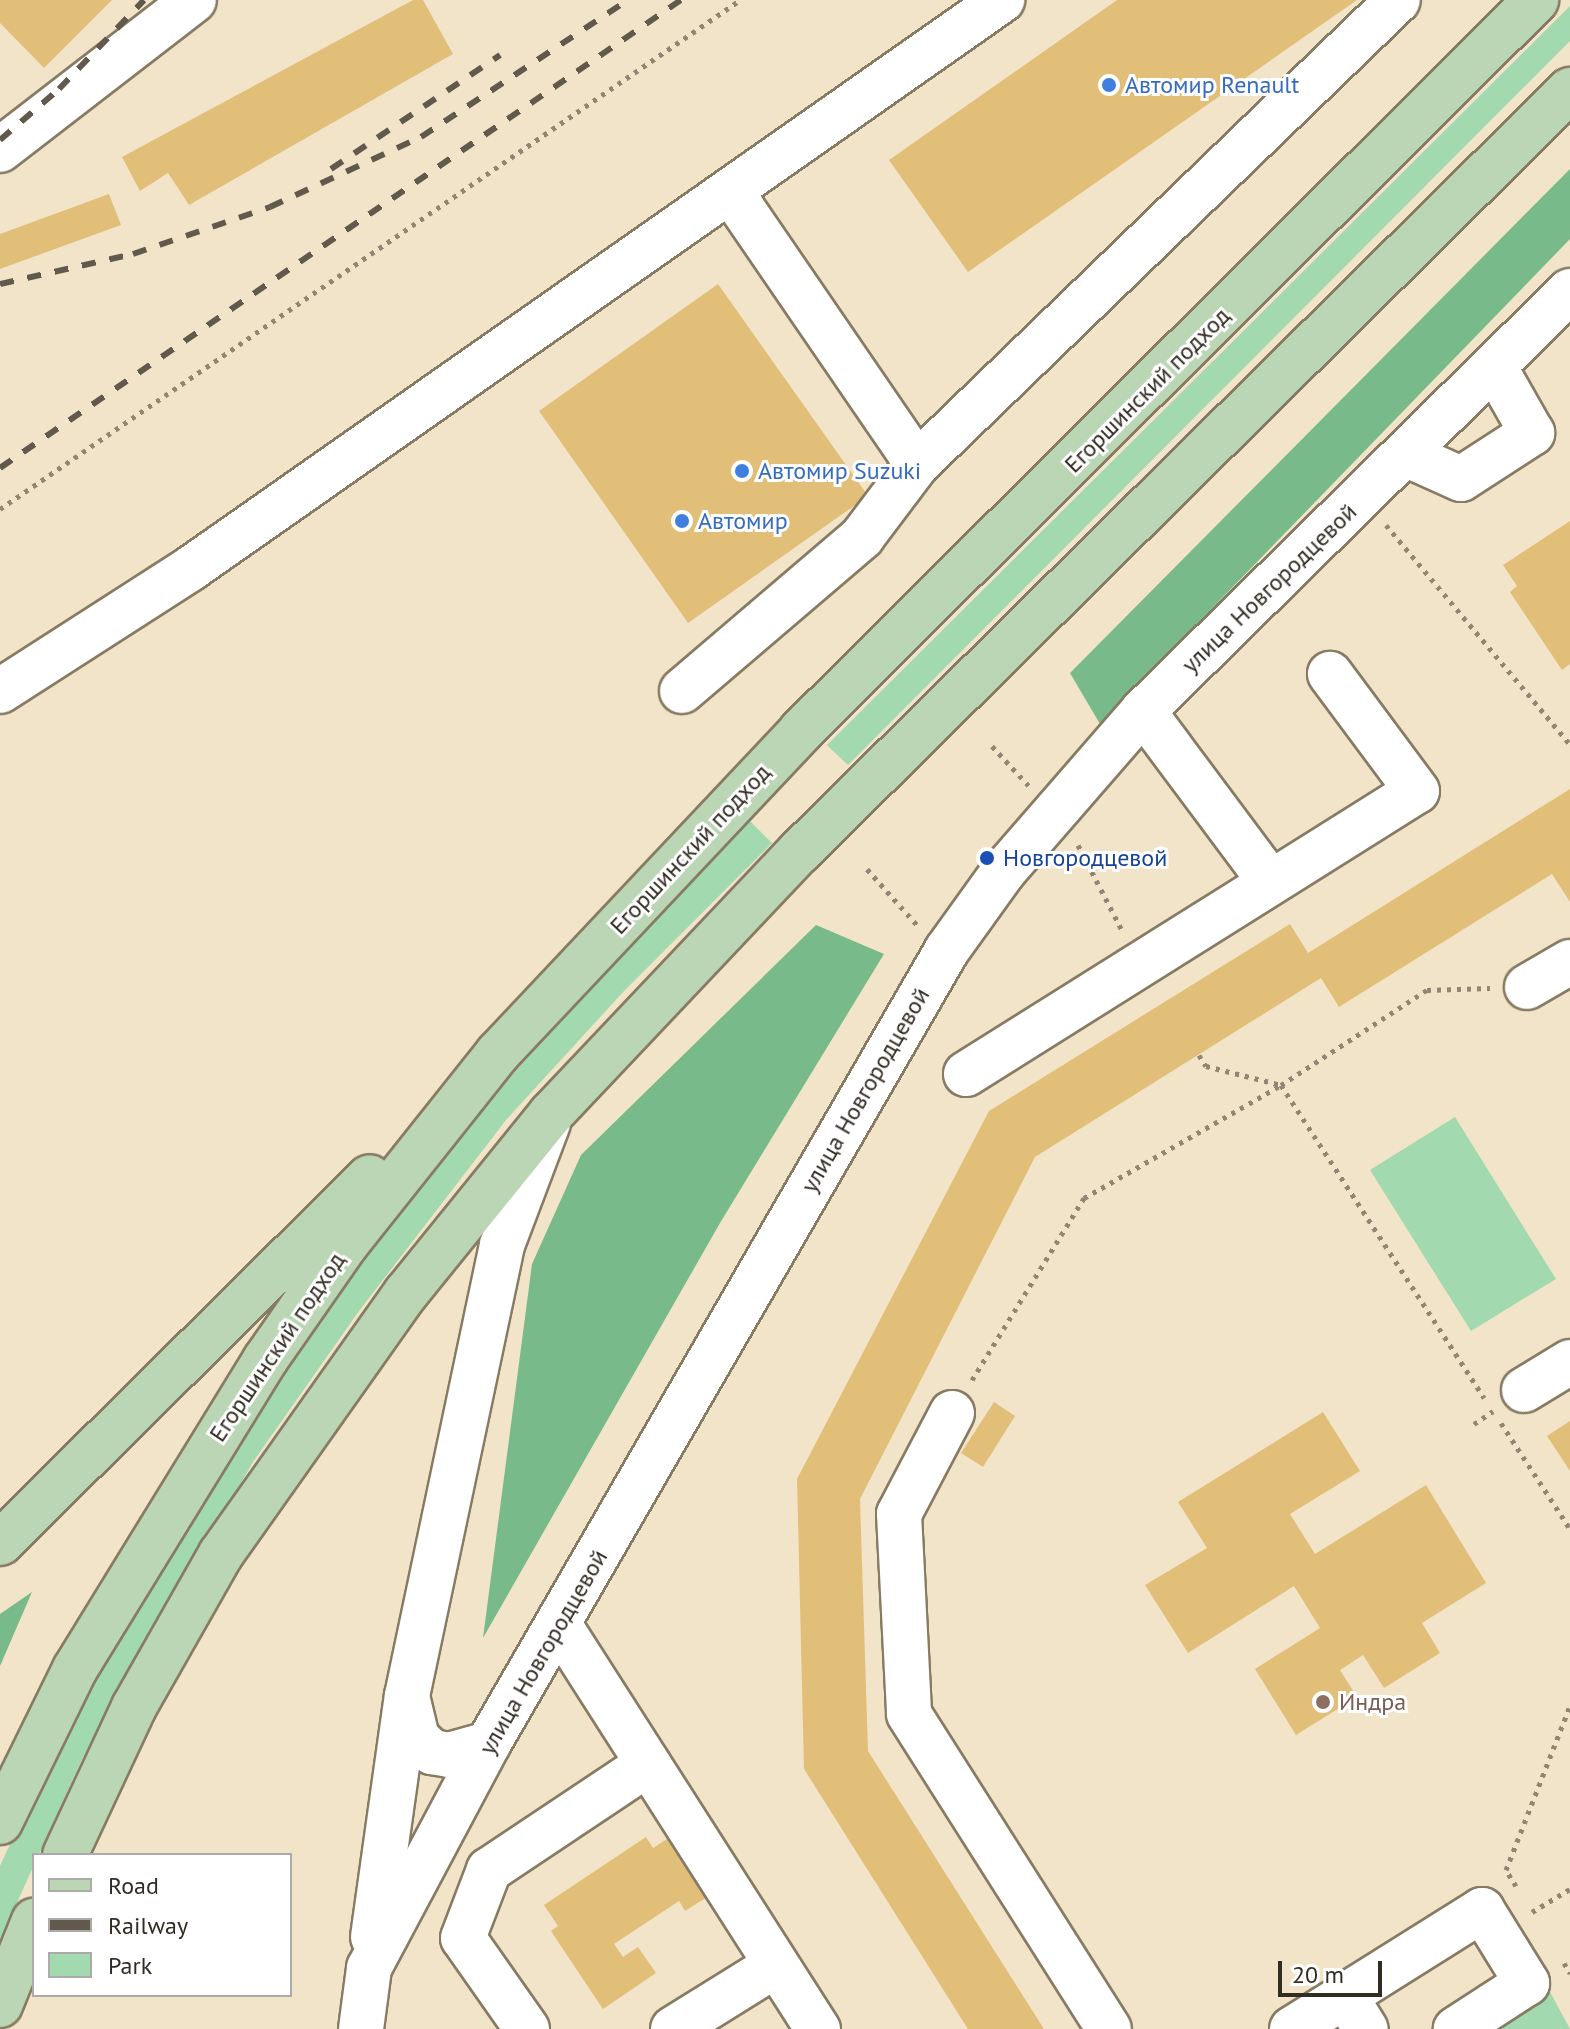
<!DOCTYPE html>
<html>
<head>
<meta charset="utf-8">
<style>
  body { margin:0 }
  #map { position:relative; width:1570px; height:2029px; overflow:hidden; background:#f2e4c9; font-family:"PT Sans",sans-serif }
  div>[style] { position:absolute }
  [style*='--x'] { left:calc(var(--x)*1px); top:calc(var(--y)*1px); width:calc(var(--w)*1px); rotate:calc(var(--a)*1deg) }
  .green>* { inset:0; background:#a2d9af }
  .forest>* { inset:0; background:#78ba89 }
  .building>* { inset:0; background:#e2bf78 }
  .path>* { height:5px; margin-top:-2.5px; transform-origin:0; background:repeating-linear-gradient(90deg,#908673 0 4px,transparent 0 10px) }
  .roads { filter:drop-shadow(2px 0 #877b63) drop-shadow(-2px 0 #877b63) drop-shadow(0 2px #877b63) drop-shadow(0 -2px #877b63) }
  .minor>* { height:44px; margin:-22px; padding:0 22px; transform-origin:22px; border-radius:22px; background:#fff }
  .major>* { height:44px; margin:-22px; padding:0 22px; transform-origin:22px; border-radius:22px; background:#bad6b5 }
  .rail>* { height:6px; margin-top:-3px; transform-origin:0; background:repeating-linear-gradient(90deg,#61594b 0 14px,transparent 0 28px) }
  .dots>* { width:22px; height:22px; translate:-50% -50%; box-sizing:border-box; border:4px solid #fff; border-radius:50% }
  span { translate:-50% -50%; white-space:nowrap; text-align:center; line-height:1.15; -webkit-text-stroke:6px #fff; paint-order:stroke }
  .shop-label { font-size:24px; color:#366cbe }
  .left { translate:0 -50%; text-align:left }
  .street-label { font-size:24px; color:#322c22 }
  .transit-label { font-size:24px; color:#164399 }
  .education-label { font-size:24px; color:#785e54 }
  .legend { position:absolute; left:32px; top:1853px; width:260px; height:144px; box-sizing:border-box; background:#fff; border:2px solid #adaba7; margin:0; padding:10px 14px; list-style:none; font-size:24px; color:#322c22 }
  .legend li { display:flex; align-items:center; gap:16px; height:40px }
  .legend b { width:40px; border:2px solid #adaba7 }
  .scale { position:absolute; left:1278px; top:1961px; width:104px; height:36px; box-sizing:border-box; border:4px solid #322c22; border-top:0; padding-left:10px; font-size:24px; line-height:28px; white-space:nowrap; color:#322c22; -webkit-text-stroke:6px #fff; paint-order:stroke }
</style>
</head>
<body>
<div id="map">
  <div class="green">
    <div style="clip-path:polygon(1570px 6px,1570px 41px,848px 765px,831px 749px,827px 745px)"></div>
    <div style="clip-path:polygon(750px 821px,772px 843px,624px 991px,506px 1120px,359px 1311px,253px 1462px,83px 1757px,0 1940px,0 1866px,56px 1744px,141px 1590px,333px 1293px,483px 1103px,605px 967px)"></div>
    <div style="clip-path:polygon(1455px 1117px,1556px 1279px,1471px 1331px,1370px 1170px)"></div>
    <div style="clip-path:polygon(1549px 1990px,1570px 2029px,1486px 2029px)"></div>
  </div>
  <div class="forest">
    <div style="clip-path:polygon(1570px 169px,1570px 239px,1100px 724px,1070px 673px)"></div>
    <div style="clip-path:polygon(816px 925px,884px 954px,720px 1223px,483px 1638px,532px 1264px,581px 1155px)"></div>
    <div style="clip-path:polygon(32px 1592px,0 1666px,0 1614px)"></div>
  </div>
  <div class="building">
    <div style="clip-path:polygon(0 0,112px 0,44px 68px,0 23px)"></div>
    <div style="clip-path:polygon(413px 0,423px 0,453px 54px,189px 205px,168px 173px,140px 191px,122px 157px)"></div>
    <div style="clip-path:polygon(1117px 0,1357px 0,968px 272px,889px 160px)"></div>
    <div style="clip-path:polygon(109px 194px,121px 225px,0 269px,0 234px)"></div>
    <div style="clip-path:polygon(718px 284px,868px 496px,688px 623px,539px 411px)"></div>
    <div style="clip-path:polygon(1570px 521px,1570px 664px,1562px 670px,1510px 592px,1517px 586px,1503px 565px)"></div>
    <div style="clip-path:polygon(1570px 789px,1570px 902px,1552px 874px,1339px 1007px,1321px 978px,1035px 1157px,860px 1499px,868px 1751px,1044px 2029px,968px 2029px,804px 1769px,797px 1479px,989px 1111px,1290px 924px,1308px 953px)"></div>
    <div style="clip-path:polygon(994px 1402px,1015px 1416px,983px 1467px,961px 1453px)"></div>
    <div style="clip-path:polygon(1323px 1412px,1360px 1471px,1290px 1514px,1315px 1554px,1426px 1485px,1486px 1583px,1422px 1623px,1440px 1653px,1384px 1688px,1363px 1655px,1340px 1670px,1357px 1697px,1296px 1735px,1255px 1669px,1320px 1628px,1294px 1586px,1188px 1653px,1145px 1585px,1207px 1548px,1178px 1502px)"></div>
    <div style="clip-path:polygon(1570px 1421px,1570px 1471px,1547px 1436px)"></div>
    <div style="clip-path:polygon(646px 1837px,653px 1848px,667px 1839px,707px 1897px,685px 1911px,679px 1901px,614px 1944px,623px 1957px,638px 1947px,656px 1973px,603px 2009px,551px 1931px,558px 1926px,544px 1905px)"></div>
  </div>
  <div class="path">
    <div style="--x:0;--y:509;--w:898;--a:-34.52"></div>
    <div style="--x:1386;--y:525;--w:286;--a:50"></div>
    <div style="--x:992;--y:746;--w:54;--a:47.2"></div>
    <div style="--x:1078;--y:845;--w:98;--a:62.7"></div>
    <div style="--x:867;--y:869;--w:75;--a:48.2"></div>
    <div style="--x:1199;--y:1055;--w:13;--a:58"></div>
    <div style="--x:1206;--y:1066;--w:77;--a:14.2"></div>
    <div style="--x:1281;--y:1085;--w:373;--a:57"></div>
    <div style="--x:972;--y:1380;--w:214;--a:-58.4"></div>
    <div style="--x:1084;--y:1198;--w:227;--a:-29.8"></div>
    <div style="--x:1281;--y:1085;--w:174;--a:-33.1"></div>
    <div style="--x:1427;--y:990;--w:63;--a:-1.8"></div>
    <div style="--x:1501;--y:1423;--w:126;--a:56.9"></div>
    <div style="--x:1474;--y:1424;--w:23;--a:-34"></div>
    <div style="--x:1516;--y:1886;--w:19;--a:-122"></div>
    <div style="--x:1506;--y:1870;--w:176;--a:-68.7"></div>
    <div style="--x:1532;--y:1912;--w:44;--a:-31.2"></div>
    <div style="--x:1564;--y:1963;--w:12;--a:59"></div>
  </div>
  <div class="roads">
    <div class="minor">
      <div style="--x:0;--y:150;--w:245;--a:-37.7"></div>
      <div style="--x:735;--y:189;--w:20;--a:70"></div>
      <div style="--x:742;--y:208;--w:310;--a:55.6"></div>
      <div style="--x:1405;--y:454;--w:61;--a:24.1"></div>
      <div style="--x:1461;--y:479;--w:85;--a:-32.9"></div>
      <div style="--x:1532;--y:433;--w:77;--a:-119.6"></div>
      <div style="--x:0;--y:691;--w:226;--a:-32.7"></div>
      <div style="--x:190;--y:569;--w:992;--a:-35.02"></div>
      <div style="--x:682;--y:691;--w:237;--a:-40.5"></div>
      <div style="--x:862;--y:537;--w:91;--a:-53"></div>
      <div style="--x:917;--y:464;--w:668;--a:-43.97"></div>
      <div style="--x:1143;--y:711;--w:211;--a:53.3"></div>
      <div style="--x:1527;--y:987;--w:50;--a:-30.2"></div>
      <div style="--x:966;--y:1074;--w:532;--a:-32.11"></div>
      <div style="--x:1417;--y:791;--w:146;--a:-126.6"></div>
      <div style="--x:1524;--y:1390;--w:54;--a:-31.3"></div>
      <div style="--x:952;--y:1413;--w:114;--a:117.7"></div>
      <div style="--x:899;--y:1514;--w:200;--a:87.1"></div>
      <div style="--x:909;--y:1714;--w:373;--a:57.6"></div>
      <div style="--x:560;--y:1626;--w:479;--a:57.4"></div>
      <div style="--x:407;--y:1696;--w:43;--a:76.6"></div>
      <div style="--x:417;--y:1738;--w:21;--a:43"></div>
      <div style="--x:432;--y:1752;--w:17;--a:10"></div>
      <div style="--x:449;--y:1755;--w:41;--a:-15.8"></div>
      <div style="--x:373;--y:1937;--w:243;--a:-82"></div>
      <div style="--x:407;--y:1696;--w:461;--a:-78.1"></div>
      <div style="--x:502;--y:1245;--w:130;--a:-69.3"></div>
      <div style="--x:1345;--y:1996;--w:162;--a:-32.1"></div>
      <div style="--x:1482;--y:1910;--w:86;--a:58.3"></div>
      <div style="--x:1527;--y:1983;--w:85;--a:147.1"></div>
      <div style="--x:361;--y:2029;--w:62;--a:-82.5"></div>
      <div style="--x:369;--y:1968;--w:254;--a:-62"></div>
      <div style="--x:488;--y:1744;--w:917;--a:-59.97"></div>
      <div style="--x:947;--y:950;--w:96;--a:-54.3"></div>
      <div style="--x:1003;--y:872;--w:213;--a:-49"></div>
      <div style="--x:1143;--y:711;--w:599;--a:-44.53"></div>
      <div style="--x:527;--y:2029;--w:111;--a:-125.1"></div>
      <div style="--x:463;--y:1938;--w:73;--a:-69.1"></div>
      <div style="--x:489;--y:1870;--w:191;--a:-33.7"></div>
      <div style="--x:673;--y:2029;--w:121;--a:-31.9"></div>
      <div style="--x:1292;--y:2029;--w:62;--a:-31.9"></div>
      <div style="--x:1345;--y:1996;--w:39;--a:58"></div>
    </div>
    <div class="major">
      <div style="--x:0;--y:1543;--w:520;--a:-44.69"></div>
      <div style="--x:0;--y:1822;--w:170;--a:-63.9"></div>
      <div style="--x:75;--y:1669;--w:363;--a:-58.4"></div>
      <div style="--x:265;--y:1360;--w:141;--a:-55.1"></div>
      <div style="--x:346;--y:1244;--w:244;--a:-51.5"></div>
      <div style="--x:498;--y:1053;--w:442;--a:-46.7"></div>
      <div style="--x:801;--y:731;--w:1037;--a:-44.84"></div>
      <div style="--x:65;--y:1855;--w:163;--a:-65"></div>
      <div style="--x:134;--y:1707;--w:176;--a:-60.4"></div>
      <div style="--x:221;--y:1554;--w:320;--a:-54.7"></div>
      <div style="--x:406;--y:1293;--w:230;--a:-51"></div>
      <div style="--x:551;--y:1114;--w:362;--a:-46.6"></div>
      <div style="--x:800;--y:851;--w:1083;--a:-44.66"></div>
      <div style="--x:0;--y:2005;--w:91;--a:-68"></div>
    </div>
  </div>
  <div class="rail">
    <div style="--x:0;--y:140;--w:78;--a:-40.8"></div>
    <div style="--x:59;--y:89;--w:123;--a:-46.3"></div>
    <div style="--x:331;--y:169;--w:204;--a:-34"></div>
    <div style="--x:0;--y:284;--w:136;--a:-12.7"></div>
    <div style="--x:133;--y:254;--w:145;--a:-18.9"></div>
    <div style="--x:270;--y:207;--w:166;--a:-24.9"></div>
    <div style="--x:421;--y:137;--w:248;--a:-33.5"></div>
    <div style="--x:0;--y:468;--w:826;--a:-34.5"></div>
  </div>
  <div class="dots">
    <div style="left:1109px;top:85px;background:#3f7fe0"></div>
    <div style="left:742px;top:471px;background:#3f7fe0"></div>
    <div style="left:682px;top:521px;background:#3f7fe0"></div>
    <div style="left:987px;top:858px;background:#1a4fb4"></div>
    <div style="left:1323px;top:1702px;background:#8d6e63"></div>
  </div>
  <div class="shop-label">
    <span class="left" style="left:1125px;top:85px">Автомир Renault</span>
    <span class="left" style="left:758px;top:471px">Автомир Suzuki</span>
    <span class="left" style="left:698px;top:521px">Автомир</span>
  </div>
  <div class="street-label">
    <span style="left:1147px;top:390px;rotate:-45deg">Егоршинский подход</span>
    <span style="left:1269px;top:588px;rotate:-44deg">улица Новгородцевой</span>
    <span style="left:690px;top:849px;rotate:-47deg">Егоршинский подход</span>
    <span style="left:865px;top:1090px;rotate:-60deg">улица Новгородцевой</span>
    <span style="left:277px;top:1347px;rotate:-56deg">Егоршинский подход</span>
    <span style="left:543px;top:1652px;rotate:-60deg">улица Новгородцевой</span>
  </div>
  <div class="transit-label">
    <span class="left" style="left:1003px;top:858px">Новгородцевой</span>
  </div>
  <div class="education-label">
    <span class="left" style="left:1339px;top:1702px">Индра</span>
  </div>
  <ul class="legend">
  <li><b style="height:10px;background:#bad6b5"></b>Road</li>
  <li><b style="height:10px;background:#61594b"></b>Railway</li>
  <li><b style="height:22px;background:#a2d9af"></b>Park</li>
  </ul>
  <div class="scale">20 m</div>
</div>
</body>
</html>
